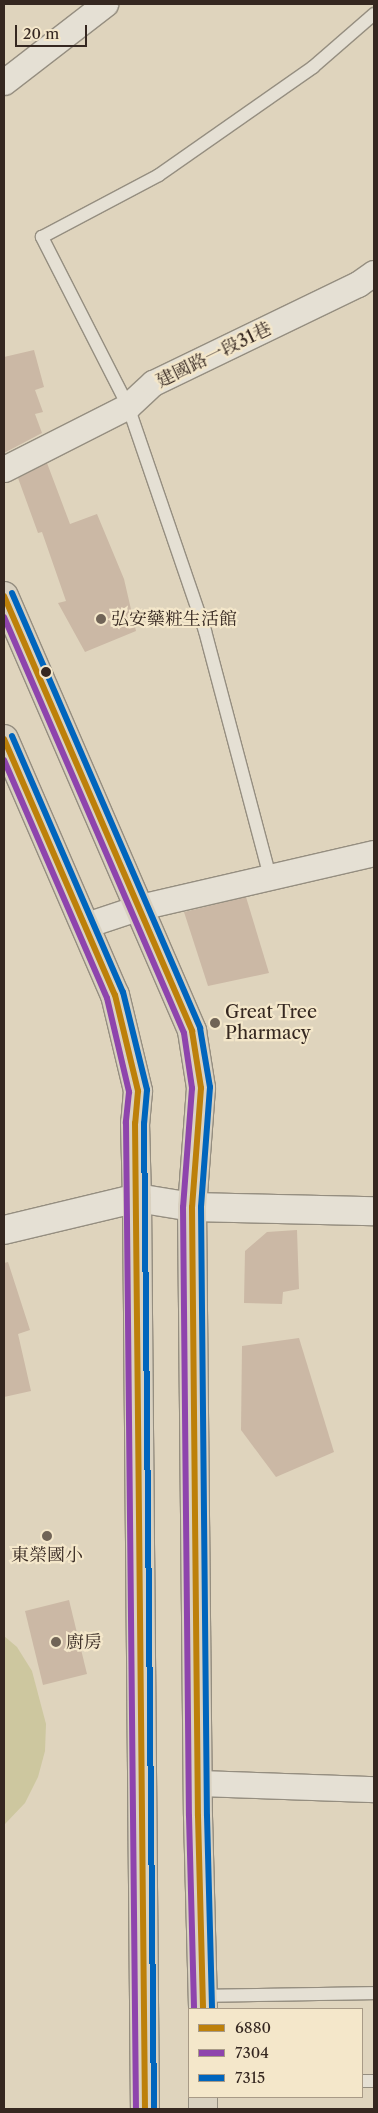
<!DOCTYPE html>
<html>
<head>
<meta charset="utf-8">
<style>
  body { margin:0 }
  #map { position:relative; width:378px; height:2113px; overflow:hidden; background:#dfd4bd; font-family:"Libre Caslon Text","Noto Serif TC",serif }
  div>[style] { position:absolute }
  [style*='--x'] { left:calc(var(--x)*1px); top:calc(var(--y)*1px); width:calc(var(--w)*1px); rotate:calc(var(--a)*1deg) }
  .green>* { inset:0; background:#cdc79f }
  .building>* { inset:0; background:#cbb8a5 }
  .roads { filter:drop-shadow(1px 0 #958e80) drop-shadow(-1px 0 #958e80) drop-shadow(0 1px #958e80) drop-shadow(0 -1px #958e80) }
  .service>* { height:12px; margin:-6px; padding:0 6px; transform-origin:6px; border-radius:6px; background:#e5e0d4 }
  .minor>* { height:25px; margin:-12.5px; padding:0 12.5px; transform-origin:12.5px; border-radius:12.5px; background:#e5e0d4 }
  .tertiary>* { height:28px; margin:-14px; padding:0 14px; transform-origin:14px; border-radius:14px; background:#e5e0d4 }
  .primary>* { height:28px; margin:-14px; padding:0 14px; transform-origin:14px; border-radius:14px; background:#d9d1c0 }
  .bus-1>* { height:6px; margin:-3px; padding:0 3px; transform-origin:3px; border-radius:3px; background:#bd800a }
  .bus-2>* { height:6px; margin:-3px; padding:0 3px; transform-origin:3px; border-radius:3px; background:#8e44ad }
  .bus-3>* { height:6px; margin:-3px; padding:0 3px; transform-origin:3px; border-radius:3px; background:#0065bd }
  .dots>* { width:14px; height:14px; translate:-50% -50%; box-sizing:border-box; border:2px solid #f4e7ca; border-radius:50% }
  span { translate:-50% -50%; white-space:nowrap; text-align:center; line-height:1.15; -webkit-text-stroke:4.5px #f4e7ca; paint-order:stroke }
  .street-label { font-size:18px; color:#352720 }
  .poi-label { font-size:18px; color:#352720 }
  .left { translate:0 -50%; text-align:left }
  .frame { position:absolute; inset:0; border:5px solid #352720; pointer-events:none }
  .legend { position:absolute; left:188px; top:2008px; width:175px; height:90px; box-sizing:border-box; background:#f4e7ca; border:1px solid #a89a86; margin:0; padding:6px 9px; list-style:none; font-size:15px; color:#352720 }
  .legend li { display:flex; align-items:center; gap:10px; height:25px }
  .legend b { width:25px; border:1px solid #a89a86 }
  .scale { position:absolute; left:15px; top:25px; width:72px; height:22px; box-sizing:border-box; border:2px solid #352720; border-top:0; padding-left:6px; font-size:15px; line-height:18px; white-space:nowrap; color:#352720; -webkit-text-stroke:4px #f4e7ca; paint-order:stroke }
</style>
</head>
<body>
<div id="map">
  <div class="green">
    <div style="clip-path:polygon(4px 1636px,17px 1647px,32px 1671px,46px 1724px,45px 1751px,38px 1777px,25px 1803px,4px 1825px)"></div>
  </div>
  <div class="building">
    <div style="clip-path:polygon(34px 350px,44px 387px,35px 390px,43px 412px,35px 414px,42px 433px,4px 453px,4px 357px)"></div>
    <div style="clip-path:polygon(47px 463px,70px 524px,97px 514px,124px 579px,136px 631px,85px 652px,58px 603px,66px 601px,42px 532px,38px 533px,18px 478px)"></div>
    <div style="clip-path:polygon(246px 897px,269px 973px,208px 986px,184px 912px)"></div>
    <div style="clip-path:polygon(297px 1230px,299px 1289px,283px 1292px,282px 1304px,244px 1303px,245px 1251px,267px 1232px)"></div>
    <div style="clip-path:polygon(8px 1262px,30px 1330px,18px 1334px,31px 1391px,4px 1397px,4px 1263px)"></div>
    <div style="clip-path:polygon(299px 1338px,334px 1452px,276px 1477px,241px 1430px,242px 1346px)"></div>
    <div style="clip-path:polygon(69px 1600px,87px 1674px,43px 1685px,25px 1611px)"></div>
  </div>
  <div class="roads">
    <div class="service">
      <div style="--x:270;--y:877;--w:254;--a:-104.8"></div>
      <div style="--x:205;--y:631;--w:238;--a:-108.9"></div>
      <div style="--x:128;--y:406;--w:190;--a:-117"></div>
      <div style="--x:42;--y:237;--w:132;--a:-27.9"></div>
      <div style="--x:159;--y:175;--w:188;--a:-35"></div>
      <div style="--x:313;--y:67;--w:81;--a:-41"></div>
      <div style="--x:202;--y:1996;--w:172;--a:-1"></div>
      <div style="--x:362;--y:2081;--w:12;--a:0"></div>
    </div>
    <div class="minor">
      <div style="--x:4;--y:82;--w:128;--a:-37.7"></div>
      <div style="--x:4;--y:469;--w:139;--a:-26.9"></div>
      <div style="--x:128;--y:406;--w:34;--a:-43"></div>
      <div style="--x:153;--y:383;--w:228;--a:-25.8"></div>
      <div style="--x:358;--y:284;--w:19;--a:-35"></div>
      <div style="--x:86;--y:925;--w:57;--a:-18.4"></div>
      <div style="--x:140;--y:907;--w:240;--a:-13"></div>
      <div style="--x:198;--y:1783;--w:176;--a:2"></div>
    </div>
    <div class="tertiary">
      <div style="--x:4;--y:1230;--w:137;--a:-13.5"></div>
      <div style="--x:137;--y:1198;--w:56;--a:9.3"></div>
      <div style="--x:192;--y:1207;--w:182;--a:1.3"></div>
    </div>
    <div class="primary">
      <div style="--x:4;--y:596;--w:474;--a:66.6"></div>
      <div style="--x:192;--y:1031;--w:58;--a:81"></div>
      <div style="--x:201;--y:1088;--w:119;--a:94.3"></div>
      <div style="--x:192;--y:1207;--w:609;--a:89.44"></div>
      <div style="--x:198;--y:1816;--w:193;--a:88.5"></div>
      <div style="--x:4;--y:739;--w:279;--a:66.6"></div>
      <div style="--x:115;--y:995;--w:99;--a:76.5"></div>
      <div style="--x:138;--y:1091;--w:32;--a:95"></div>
      <div style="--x:135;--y:1123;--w:75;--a:88.5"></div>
      <div style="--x:137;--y:1198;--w:911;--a:89.5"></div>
      <div style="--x:203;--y:2109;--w:12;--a:-90"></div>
    </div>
  </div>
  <div class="bus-1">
    <div style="--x:4;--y:596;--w:474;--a:66.6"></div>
    <div style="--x:192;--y:1031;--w:58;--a:81"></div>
    <div style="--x:201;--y:1088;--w:119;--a:94.3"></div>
    <div style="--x:192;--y:1207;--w:609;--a:89.44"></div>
    <div style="--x:198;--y:1816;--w:193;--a:88.5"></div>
    <div style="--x:4;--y:739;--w:279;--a:66.6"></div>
    <div style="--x:115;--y:995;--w:99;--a:76.5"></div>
    <div style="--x:138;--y:1091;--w:32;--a:95"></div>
    <div style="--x:135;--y:1123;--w:986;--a:89.42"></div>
  </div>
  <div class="bus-2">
    <div style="--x:4;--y:617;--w:453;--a:66.6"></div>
    <div style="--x:184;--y:1033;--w:56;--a:81.7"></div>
    <div style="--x:192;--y:1088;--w:119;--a:94.3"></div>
    <div style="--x:183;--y:1207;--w:609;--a:89.44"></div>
    <div style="--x:189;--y:1816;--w:193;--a:88.5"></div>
    <div style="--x:4;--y:760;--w:259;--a:66.6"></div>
    <div style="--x:107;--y:998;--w:97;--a:76.8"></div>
    <div style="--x:129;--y:1092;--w:31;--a:96"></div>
    <div style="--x:126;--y:1123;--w:986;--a:89.42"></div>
  </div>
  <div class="bus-3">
    <div style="--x:12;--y:593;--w:474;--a:66.6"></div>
    <div style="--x:200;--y:1028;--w:60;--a:80.4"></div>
    <div style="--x:210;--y:1087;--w:120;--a:94.3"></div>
    <div style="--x:201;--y:1207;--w:609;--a:89.44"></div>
    <div style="--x:207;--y:1816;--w:193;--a:88.5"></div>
    <div style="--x:12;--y:736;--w:279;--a:66.6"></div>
    <div style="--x:123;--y:992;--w:101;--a:76.2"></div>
    <div style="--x:147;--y:1090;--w:33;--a:95"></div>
    <div style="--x:144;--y:1123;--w:986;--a:89.42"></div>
  </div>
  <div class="dots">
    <div style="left:101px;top:619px;background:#706457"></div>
    <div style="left:46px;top:672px;background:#352720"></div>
    <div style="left:215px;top:1023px;background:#706457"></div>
    <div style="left:47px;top:1536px;background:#706457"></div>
    <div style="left:56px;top:1642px;background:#706457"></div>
  </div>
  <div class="street-label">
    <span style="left:214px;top:355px;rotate:-26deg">建國路一段31巷</span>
  </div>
  <div class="poi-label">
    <span class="left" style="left:111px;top:619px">弘安藥粧生活館</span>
    <span class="left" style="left:225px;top:1023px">Great Tree<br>Pharmacy</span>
    <span style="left:47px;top:1555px">東榮國小</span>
    <span class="left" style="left:66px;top:1642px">廚房</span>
  </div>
  <div class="frame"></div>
  <ul class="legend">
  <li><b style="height:6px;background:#bd800a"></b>6880</li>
  <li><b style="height:6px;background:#8e44ad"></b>7304</li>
  <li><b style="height:6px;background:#0065bd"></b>7315</li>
  </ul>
  <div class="scale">20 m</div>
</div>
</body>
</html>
